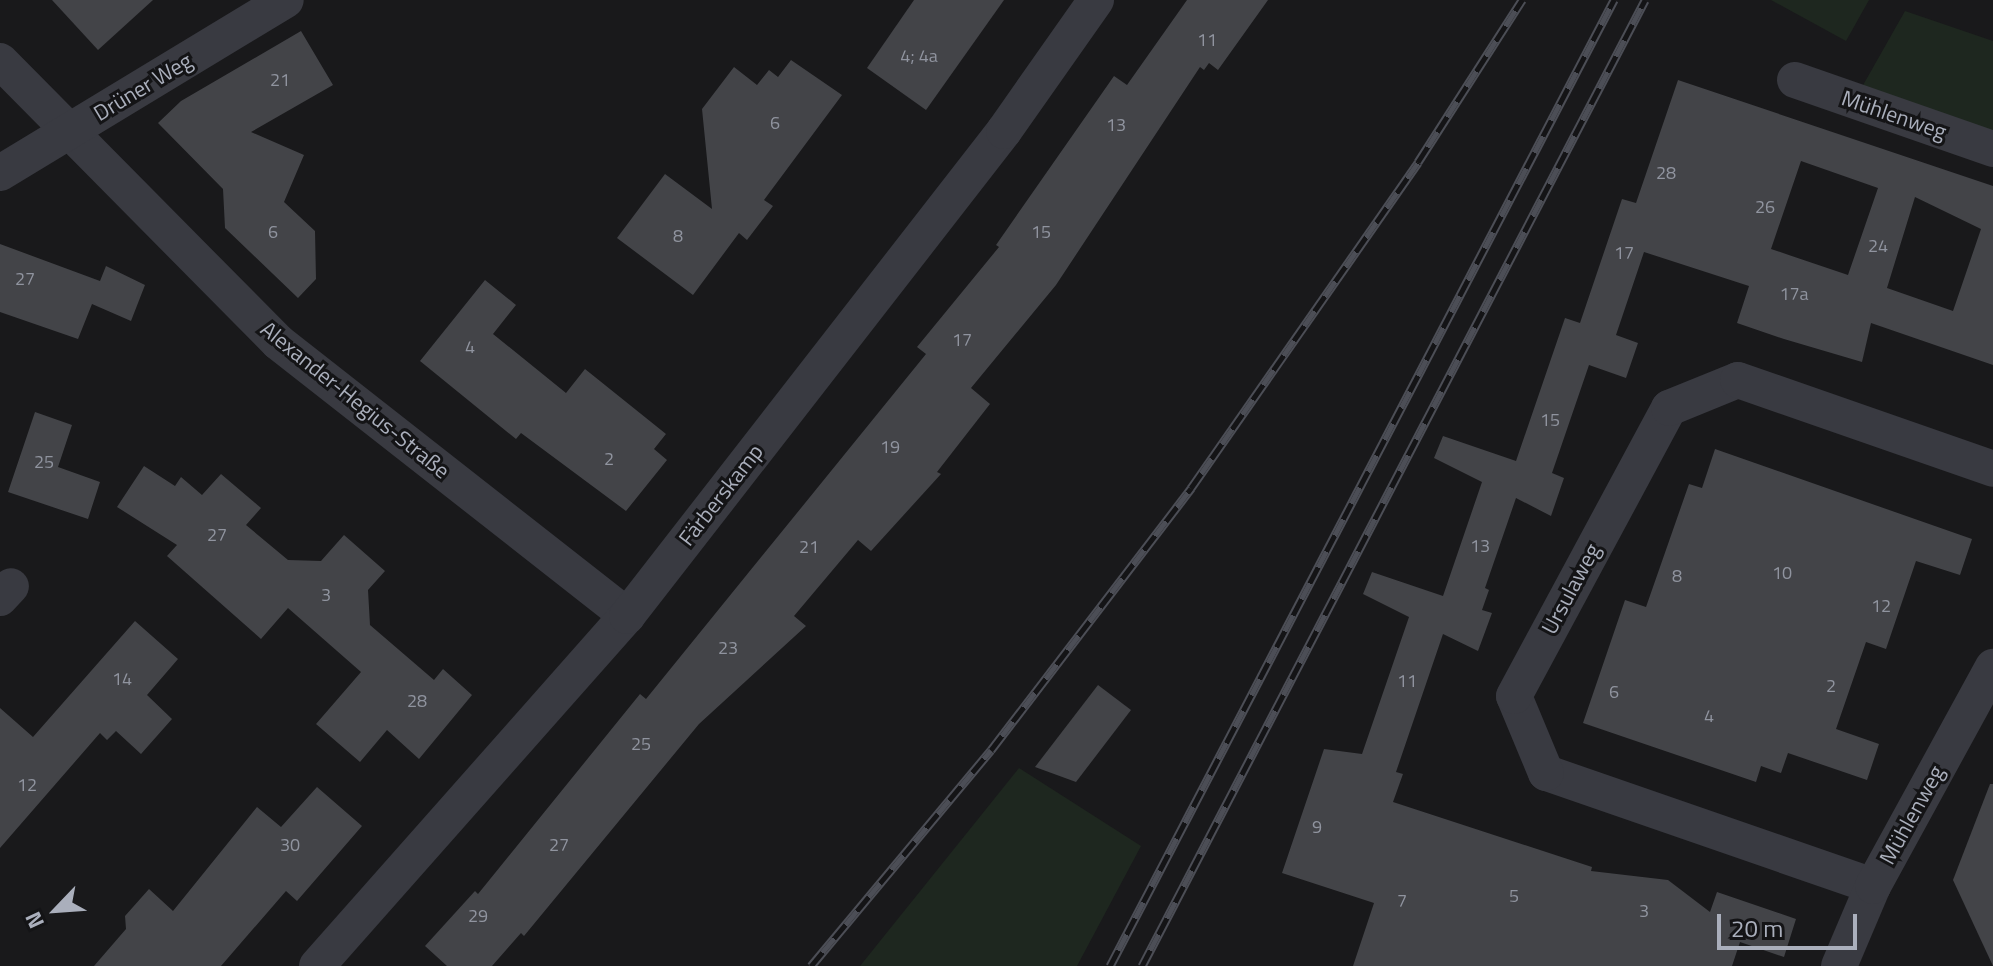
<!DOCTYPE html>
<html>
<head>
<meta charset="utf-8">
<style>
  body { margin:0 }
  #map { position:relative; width:1993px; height:966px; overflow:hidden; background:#19191b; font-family:"Titillium Web",sans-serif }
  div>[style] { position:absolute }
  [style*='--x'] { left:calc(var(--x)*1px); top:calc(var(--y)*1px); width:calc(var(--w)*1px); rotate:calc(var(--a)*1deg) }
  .green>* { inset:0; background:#1e271f }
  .building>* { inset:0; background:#434448 }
  .street>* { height:36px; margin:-18px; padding:0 18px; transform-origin:18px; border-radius:18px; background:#393a41 }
  .rail>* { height:9px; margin-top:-4.5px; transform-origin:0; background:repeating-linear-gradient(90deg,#141416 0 18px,#4c4e56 0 36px); box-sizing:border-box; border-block:2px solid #4c4e56 }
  span { translate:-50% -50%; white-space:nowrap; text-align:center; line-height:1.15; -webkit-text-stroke:6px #141416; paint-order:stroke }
  .number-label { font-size:18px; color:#90949f }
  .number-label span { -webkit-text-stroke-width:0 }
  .street-label { font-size:22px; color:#aaafbc }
  .north { position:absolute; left:16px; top:870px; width:80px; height:80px; -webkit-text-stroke:6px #141416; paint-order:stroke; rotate:245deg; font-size:22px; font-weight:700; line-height:32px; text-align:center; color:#aaafbc }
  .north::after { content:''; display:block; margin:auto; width:28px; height:36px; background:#aaafbc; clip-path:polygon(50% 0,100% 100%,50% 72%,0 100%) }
  .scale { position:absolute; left:1717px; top:914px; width:140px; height:36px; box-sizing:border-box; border:4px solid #aaafbc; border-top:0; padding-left:10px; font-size:24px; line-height:28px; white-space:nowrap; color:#aaafbc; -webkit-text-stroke:6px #141416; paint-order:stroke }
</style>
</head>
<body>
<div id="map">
  <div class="green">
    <div style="clip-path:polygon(1771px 0,1869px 0,1846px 41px)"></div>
    <div style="clip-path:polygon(1905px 11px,1993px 41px,1993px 132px,1862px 87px)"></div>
    <div style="clip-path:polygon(1019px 768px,1141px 846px,1077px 966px,860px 966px)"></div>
  </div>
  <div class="building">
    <div style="clip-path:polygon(52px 0,153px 0,98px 50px)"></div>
    <div style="clip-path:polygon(914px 0,1004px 0,926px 110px,867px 68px)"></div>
    <div style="clip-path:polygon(1187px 0,1268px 0,1218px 70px,1209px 63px,1204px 70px,1200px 67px,1056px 285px,971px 388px,990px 404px,937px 472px,941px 474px,871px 551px,858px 540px,794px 616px,806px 626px,699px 724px,524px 936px,521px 933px,492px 966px,447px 966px,425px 946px,475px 891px,478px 894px,640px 694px,646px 699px,926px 354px,917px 347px,999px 247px,996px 245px,1114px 76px,1127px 85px)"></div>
    <div style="clip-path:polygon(301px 31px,333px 85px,251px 132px,304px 155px,284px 202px,315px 231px,316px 279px,298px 298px,225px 228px,223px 189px,158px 123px,181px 101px)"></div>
    <div style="clip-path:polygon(791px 60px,842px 95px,764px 200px,773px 206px,747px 240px,739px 233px,693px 295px,617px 238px,665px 174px,712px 209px,702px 109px,734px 67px,757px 85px,769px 70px,778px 77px)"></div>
    <div style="clip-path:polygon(evenodd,1678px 80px,1993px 186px,1993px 365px,1871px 323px,1862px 362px,1784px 339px,1737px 323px,1749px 286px,1644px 252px,1616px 335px,1638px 343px,1626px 378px,1589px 365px,1552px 473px,1564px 478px,1551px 516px,1516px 498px,1485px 588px,1489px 590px,1482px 610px,1492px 613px,1478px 651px,1443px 634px,1396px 772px,1403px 774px,1393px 802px,1592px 867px,1591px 871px,1668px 880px,1710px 912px,1717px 892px,1796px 919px,1784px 957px,1740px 942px,1732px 966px,1353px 966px,1374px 903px,1282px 873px,1324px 749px,1362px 754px,1409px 617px,1363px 594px,1372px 572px,1443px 596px,1482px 482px,1434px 458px,1443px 436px,1516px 461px,1565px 318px,1580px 323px,1622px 199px,1636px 203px,1678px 80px,1801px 161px,1878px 188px,1848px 275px,1771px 249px,1801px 161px,1678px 80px,1915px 197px,1981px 229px,1953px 311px,1887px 288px,1915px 197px)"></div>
    <div style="clip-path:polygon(0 244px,100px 281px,106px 266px,145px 285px,131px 321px,92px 304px,78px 339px,0 312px)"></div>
    <div style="clip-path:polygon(485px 280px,516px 305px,493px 334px,566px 393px,585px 369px,666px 434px,654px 449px,667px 460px,626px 511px,521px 433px,516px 439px,420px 361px)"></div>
    <div style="clip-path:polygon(35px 412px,72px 425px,58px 467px,100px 482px,88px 519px,8px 492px)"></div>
    <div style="clip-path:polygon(1715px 449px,1972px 539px,1960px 575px,1916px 561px,1886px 649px,1866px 642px,1836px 729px,1879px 744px,1867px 780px,1788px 753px,1781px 773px,1761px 766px,1756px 782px,1583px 723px,1625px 600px,1646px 607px,1689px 484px,1702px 488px)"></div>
    <div style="clip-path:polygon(144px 466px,175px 486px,181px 477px,202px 495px,221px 474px,261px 508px,246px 525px,288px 560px,321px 561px,344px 535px,385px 571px,368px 590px,370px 625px,434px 680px,443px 669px,472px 695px,419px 759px,387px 730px,360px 762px,316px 724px,361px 672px,288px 608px,261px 639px,167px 556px,177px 545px,117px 507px)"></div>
    <div style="clip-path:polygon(135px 621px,178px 659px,147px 695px,172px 719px,141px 754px,116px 731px,107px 740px,100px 733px,0 848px,0 708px,33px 737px)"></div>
    <div style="clip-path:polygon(1098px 685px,1131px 710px,1076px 782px,1035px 767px)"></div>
    <div style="clip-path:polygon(1990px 784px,1993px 784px,1993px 966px,1953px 880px)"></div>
    <div style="clip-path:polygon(317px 787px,362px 826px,297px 901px,286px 891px,221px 966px,94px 966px,126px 929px,125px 916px,149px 889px,173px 911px,257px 807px,281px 827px)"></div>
  </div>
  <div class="street">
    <div style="--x:0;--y:61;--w:395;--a:45.3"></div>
    <div style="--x:278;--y:342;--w:444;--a:38.1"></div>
    <div style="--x:1795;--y:80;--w:210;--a:19.2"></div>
    <div style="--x:0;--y:173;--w:334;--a:-31.2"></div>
    <div style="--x:0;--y:598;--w:16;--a:-47"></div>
    <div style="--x:1873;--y:886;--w:346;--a:-160.9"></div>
    <div style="--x:1546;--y:773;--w:83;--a:-112.6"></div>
    <div style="--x:1514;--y:696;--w:327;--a:-61.7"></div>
    <div style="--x:1669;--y:408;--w:74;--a:-22.1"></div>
    <div style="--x:1738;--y:380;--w:270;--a:19.2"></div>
    <div style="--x:317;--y:966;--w:468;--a:-48.5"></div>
    <div style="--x:627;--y:616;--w:614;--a:-52.14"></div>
    <div style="--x:1004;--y:131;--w:160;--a:-54.9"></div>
    <div style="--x:1839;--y:966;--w:87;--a:-67"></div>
    <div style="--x:1873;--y:886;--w:250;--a:-61.3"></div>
  </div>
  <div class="rail">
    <div style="--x:811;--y:966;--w:281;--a:-50.2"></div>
    <div style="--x:991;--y:750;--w:330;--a:-52.6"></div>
    <div style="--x:1191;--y:488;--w:397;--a:-55.1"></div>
    <div style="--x:1418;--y:162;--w:193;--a:-57.3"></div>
    <div style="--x:1110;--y:966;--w:1090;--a:-62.45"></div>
    <div style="--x:1142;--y:966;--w:1089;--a:-62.49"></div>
  </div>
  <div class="number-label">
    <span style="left:1207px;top:40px">11</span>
    <span style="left:919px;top:56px">4; 4a</span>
    <span style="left:280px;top:80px">21</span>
    <span style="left:775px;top:123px">6</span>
    <span style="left:1116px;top:125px">13</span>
    <span style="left:1666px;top:173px">28</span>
    <span style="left:1765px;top:207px">26</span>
    <span style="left:273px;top:232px">6</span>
    <span style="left:1041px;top:232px">15</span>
    <span style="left:678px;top:236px">8</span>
    <span style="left:1878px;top:246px">24</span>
    <span style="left:1624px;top:253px">17</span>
    <span style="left:25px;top:279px">27</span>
    <span style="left:1794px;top:294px">17a</span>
    <span style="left:962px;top:340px">17</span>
    <span style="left:470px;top:347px">4</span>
    <span style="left:1550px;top:420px">15</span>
    <span style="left:890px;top:447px">19</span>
    <span style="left:609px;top:459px">2</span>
    <span style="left:44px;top:462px">25</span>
    <span style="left:217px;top:535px">27</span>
    <span style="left:1480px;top:546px">13</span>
    <span style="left:809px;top:547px">21</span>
    <span style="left:1782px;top:573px">10</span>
    <span style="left:1677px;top:576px">8</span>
    <span style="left:326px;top:595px">3</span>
    <span style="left:1881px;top:606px">12</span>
    <span style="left:728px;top:648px">23</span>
    <span style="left:122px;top:679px">14</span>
    <span style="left:1407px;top:681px">11</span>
    <span style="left:1831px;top:686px">2</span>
    <span style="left:1614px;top:692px">6</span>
    <span style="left:417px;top:701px">28</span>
    <span style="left:1709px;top:716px">4</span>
    <span style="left:641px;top:744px">25</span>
    <span style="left:27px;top:785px">12</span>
    <span style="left:1317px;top:827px">9</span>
    <span style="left:290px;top:845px">30</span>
    <span style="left:559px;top:845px">27</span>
    <span style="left:1514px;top:896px">5</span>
    <span style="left:1402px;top:901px">7</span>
    <span style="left:1644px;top:911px">3</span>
    <span style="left:478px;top:916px">29</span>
  </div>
  <div class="street-label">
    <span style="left:143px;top:87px;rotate:-31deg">Drüner Weg</span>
    <span style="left:1894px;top:115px;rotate:19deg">Mühlenweg</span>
    <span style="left:355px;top:400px;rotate:39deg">Alexander-Hegius-Straße</span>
    <span style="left:721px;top:495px;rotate:-52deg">Färberskamp</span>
    <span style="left:1571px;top:589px;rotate:-62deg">Ursulaweg</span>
    <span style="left:1912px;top:815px;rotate:-61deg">Mühlenweg</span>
  </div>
  <div class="north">N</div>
  <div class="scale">20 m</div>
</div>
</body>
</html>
